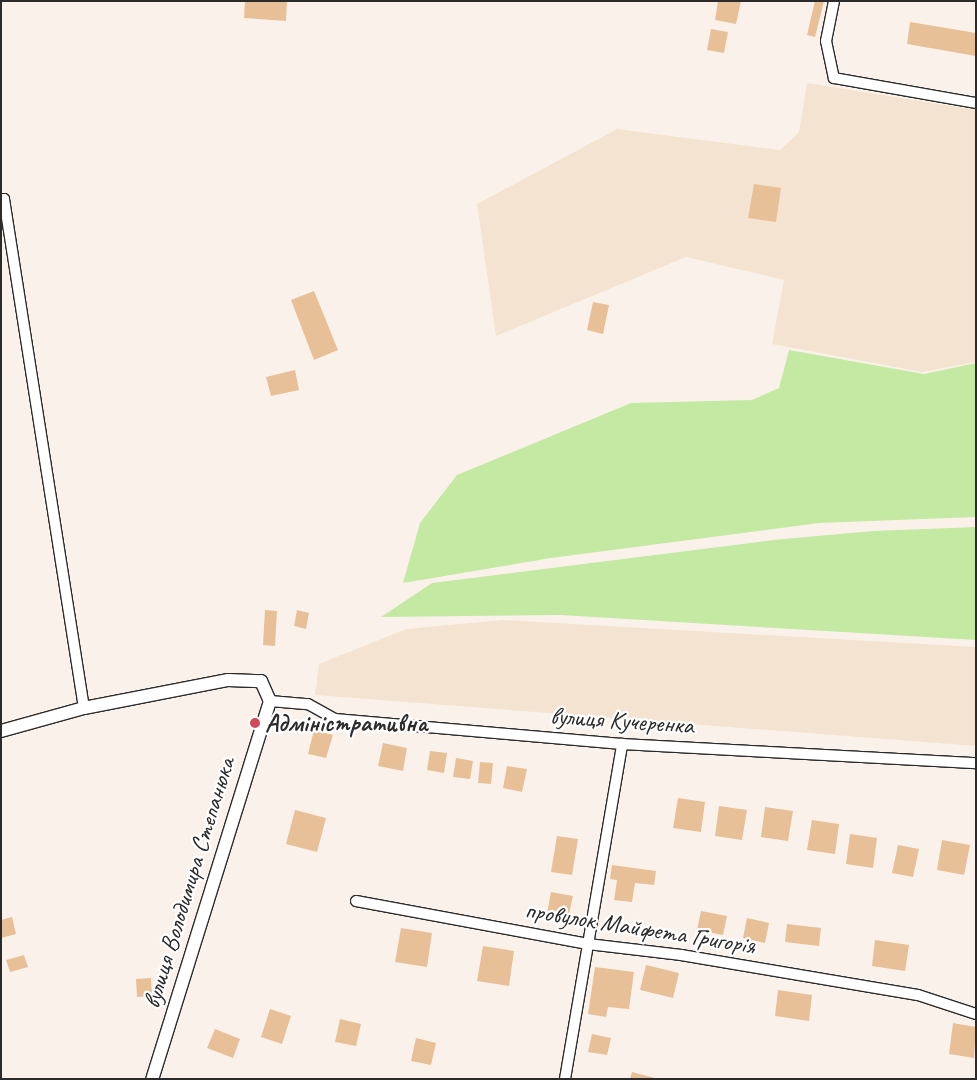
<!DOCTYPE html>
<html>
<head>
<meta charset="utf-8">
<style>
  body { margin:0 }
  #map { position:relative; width:977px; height:1080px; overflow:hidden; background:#faf2ea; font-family:Caveat,sans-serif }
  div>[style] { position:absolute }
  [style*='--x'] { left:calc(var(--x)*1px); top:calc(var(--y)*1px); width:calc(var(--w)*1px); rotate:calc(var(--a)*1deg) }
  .built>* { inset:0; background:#f5e3d1 }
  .green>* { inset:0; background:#c4e9a3 }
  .building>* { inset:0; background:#e8c098 }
  .roads { filter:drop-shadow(1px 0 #2b2b2b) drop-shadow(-1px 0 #2b2b2b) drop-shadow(0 1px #2b2b2b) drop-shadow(0 -1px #2b2b2b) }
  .minor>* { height:10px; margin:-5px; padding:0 5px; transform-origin:5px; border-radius:5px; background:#fff }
  .tertiary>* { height:12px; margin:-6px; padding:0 6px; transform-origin:6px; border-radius:6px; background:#fff }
  .dots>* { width:14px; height:14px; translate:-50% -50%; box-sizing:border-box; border:2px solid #fff; border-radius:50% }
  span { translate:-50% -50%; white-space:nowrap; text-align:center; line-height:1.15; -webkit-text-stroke:4.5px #fff; paint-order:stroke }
  .street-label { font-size:25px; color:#2b2b2b }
  .poi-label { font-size:25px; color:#2b2b2b; font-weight:700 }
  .left { translate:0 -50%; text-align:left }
  .frame { position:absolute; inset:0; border:2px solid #2b2b2b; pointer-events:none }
</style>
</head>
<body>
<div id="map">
  <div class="built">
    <div style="clip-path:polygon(807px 83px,976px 110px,976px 362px,922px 372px,772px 344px,784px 280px,686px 257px,496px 336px,477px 204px,617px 129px,780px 150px,799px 132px)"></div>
    <div style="clip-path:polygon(503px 620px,976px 647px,976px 746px,315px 695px,319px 664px,406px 629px)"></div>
  </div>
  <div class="green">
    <div style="clip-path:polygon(789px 350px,924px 374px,976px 363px,976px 517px,819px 523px,551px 558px,403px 583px,420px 523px,457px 475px,631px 403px,752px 400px,779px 388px)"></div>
    <div style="clip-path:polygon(976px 527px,976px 640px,560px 615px,381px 617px,432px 583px,773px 540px,873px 531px)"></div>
  </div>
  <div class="building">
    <div style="clip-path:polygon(245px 1px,287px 1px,286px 21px,244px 18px)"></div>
    <div style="clip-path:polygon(718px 1px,741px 1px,736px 24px,715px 20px)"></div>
    <div style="clip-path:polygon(815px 1px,824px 1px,815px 37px,807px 35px)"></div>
    <div style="clip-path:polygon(910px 22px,976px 33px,976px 56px,907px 44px)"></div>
    <div style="clip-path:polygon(711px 29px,728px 32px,724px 53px,707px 50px)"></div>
    <div style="clip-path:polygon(754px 184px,781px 188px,776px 222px,748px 218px)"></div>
    <div style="clip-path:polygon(314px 291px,338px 350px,314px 360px,291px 300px)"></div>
    <div style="clip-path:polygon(593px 302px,609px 305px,603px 334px,587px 330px)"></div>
    <div style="clip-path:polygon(295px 370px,299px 390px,271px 396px,266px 377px)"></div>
    <div style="clip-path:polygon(265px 610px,277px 611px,275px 646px,263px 645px)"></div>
    <div style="clip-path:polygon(297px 610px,309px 613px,306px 629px,294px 626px)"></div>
    <div style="clip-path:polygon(314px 730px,333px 735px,326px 758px,308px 754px)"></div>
    <div style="clip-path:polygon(383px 743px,407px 748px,403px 771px,378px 766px)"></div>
    <div style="clip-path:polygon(430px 751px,447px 753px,444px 773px,427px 770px)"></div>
    <div style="clip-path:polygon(456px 758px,473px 761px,470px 779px,453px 777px)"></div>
    <div style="clip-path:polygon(480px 762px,493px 763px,491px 784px,478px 783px)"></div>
    <div style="clip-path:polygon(507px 766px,527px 769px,522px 792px,503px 788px)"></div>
    <div style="clip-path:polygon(678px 798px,705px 802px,701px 832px,673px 828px)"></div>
    <div style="clip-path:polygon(719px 806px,747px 810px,742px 840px,715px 836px)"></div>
    <div style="clip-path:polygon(765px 807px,793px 811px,788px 841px,761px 837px)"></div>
    <div style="clip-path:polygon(295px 810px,326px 818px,317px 852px,286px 844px)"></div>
    <div style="clip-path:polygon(812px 820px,839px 824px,835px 854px,807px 850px)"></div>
    <div style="clip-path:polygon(850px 834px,877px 838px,873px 868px,846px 864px)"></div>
    <div style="clip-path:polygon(557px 836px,578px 839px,572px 875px,551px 872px)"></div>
    <div style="clip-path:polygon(942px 840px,970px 845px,964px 875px,937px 870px)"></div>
    <div style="clip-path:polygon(898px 845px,919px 849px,913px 877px,892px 873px)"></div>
    <div style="clip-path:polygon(612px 865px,656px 871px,654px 885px,635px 883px,632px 902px,614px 900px,617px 880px,610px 879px)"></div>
    <div style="clip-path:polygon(551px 892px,573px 896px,568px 918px,547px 914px)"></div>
    <div style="clip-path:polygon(701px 911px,727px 916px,723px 935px,697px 930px)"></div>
    <div style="clip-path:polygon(12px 917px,16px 934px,1px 938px,1px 920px)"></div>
    <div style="clip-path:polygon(747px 918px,769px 923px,765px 943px,743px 938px)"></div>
    <div style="clip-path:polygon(787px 924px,821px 928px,819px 946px,785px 942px)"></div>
    <div style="clip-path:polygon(401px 928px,432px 933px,427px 967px,395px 962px)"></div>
    <div style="clip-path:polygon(875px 940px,909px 945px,905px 971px,872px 966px)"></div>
    <div style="clip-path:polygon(483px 946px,514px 951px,509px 986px,477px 981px)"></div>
    <div style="clip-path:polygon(24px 955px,28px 967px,10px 972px,6px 960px)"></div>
    <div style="clip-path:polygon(646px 965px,679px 973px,673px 998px,640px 990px)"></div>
    <div style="clip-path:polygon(595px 967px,634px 972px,629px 1009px,608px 1007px,606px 1017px,588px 1014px)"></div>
    <div style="clip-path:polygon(151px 978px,152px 996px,137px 997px,136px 979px)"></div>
    <div style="clip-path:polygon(778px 990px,812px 995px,809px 1021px,775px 1016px)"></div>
    <div style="clip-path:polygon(270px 1009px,291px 1016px,282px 1044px,261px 1037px)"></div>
    <div style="clip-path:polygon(340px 1019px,361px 1024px,356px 1046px,335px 1042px)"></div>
    <div style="clip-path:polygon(953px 1023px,976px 1027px,974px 1058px,949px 1054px)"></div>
    <div style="clip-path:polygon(215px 1029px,240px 1039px,233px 1058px,207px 1048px)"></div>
    <div style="clip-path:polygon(592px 1034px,611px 1038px,607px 1055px,588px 1052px)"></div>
    <div style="clip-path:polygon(416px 1038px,436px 1043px,431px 1065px,411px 1061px)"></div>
    <div style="clip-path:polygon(632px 1072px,655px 1078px,655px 1079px,630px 1079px)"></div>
  </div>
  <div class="roads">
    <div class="minor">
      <div style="--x:834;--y:1;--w:41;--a:101.3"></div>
      <div style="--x:826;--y:41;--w:38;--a:78"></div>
      <div style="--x:834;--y:78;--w:144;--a:10"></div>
      <div style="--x:1;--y:199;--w:3;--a:0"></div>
      <div style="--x:4;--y:199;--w:515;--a:81.07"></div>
      <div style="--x:270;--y:701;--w:38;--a:5"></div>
      <div style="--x:308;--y:704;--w:31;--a:29"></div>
      <div style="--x:335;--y:719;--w:288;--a:5"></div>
      <div style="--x:622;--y:744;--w:355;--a:3.1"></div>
      <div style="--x:356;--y:901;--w:236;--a:10.5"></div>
      <div style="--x:588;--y:944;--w:94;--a:6.7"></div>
      <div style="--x:681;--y:955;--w:240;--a:9.6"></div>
      <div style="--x:918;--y:995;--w:61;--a:18.1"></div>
      <div style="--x:565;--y:1079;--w:340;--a:-80.3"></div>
    </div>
    <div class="tertiary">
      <div style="--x:1;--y:731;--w:86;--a:-15.5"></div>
      <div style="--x:84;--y:708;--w:147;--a:-11"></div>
      <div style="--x:228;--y:680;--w:33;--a:2"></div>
      <div style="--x:261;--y:681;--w:22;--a:66"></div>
      <div style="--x:270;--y:701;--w:396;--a:107.3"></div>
    </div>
  </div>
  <div class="dots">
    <div style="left:255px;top:723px;background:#d1495b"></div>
  </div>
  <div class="street-label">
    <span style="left:622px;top:721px;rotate:4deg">вулиця Кучеренка</span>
    <span style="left:189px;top:883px;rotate:-73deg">вулиця Володимира Степанюка</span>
    <span style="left:640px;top:928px;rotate:9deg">провулок Майфета Григорія</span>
  </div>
  <div class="poi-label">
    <span class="left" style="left:265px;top:723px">Адміністративна</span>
  </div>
  <div class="frame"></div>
</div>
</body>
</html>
